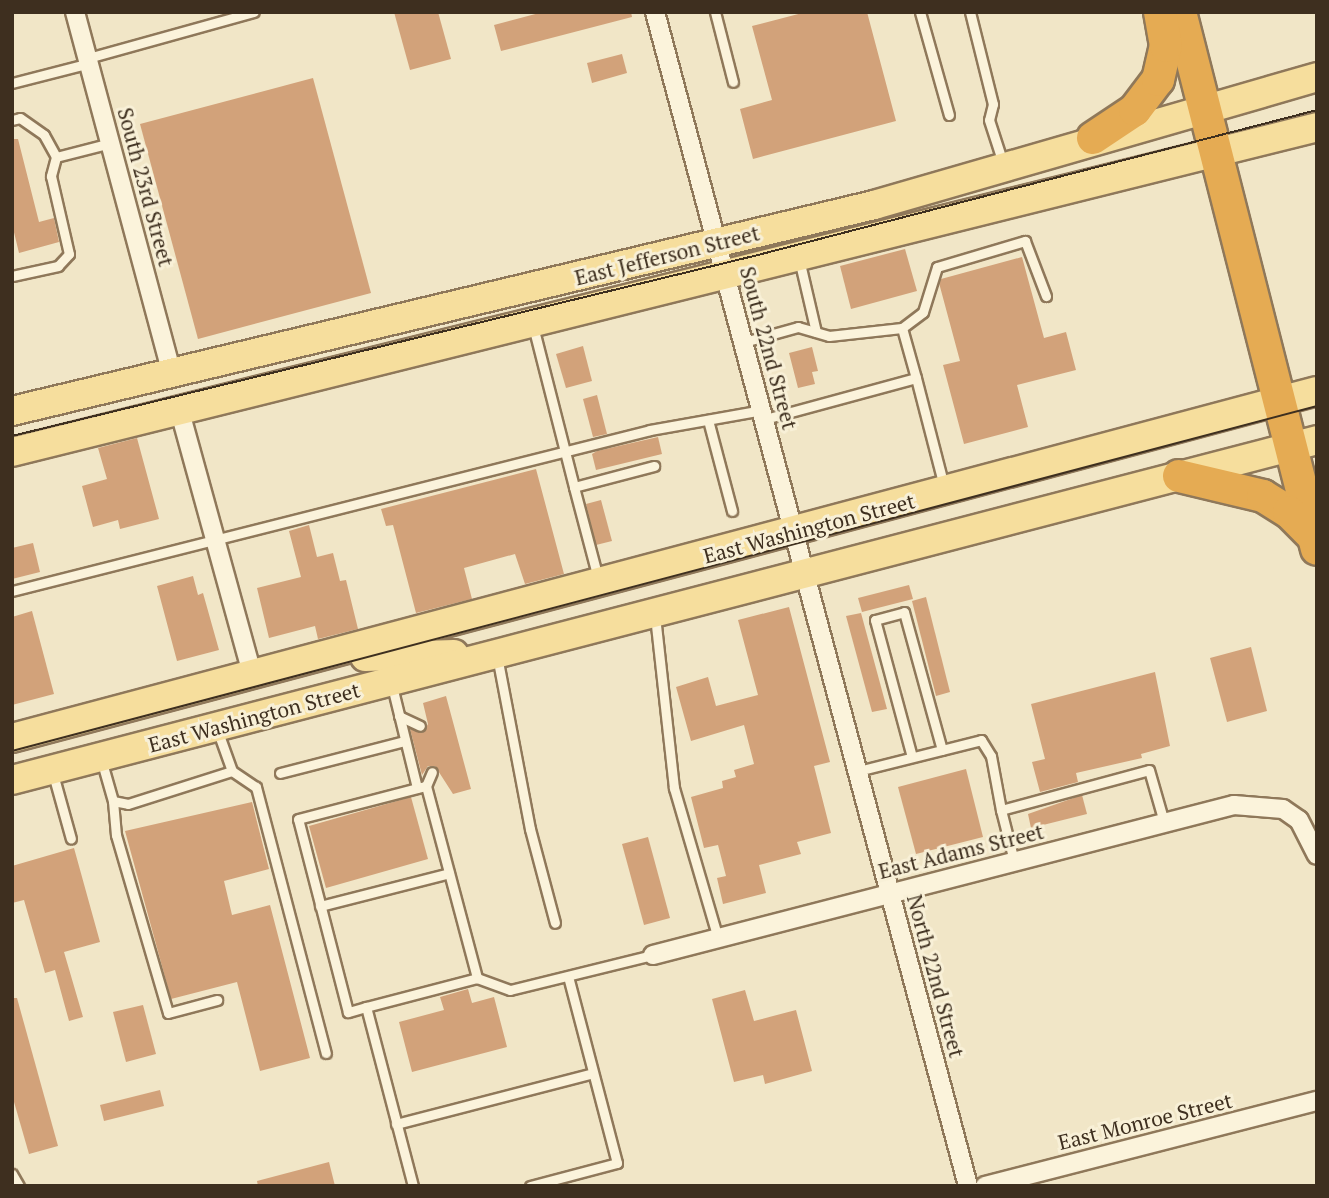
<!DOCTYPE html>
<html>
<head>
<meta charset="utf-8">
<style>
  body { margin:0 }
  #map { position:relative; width:1329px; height:1198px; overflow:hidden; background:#f1e6c7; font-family:"PT Serif",serif }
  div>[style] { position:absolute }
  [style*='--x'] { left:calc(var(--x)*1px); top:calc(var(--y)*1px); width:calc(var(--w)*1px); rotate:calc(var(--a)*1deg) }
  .building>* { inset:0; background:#d2a27a }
  .roads { filter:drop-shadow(2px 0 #8f785a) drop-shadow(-2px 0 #8f785a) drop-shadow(0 2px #8f785a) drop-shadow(0 -2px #8f785a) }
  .service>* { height:9px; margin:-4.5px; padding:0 4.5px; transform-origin:4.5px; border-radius:4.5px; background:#fbf3db }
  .minor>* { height:18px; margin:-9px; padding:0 9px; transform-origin:9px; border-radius:9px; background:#fbf3db }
  .primary>* { height:28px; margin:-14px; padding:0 14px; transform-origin:14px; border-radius:14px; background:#f6de9d }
  .motorway>* { height:32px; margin:-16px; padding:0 16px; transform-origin:16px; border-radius:16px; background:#e5ab53 }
  .tram>* { height:2px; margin:-1px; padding:0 1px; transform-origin:1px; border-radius:1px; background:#3e2f1f }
  span { translate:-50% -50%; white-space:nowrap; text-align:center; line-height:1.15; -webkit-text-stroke:6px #f8f0d7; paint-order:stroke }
  .street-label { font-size:21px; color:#3e2f1f }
  .frame { position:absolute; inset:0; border:14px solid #3e2f1f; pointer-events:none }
</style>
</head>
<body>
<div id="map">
  <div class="building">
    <div style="clip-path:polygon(394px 12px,438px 12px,451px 59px,410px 70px)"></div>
    <div style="clip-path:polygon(543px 12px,631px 12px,632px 17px,501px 51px,494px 25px)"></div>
    <div style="clip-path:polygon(806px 12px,867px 12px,896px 121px,753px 159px,740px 109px,772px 100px,752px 26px)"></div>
    <div style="clip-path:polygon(622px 54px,627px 73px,592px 83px,587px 63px)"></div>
    <div style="clip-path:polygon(313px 78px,371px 293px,198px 339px,140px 124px)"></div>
    <div style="clip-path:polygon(12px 139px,18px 139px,39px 222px,54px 218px,59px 242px,19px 253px,12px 224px)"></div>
    <div style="clip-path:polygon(905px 249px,917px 291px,851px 309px,840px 266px)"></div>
    <div style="clip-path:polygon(1022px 257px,1044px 338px,1066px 332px,1076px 370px,1017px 385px,1028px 427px,964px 444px,943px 365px,960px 361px,939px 283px,941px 279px)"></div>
    <div style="clip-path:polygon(583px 346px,592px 381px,566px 388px,556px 354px)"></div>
    <div style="clip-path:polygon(812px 347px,818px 371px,812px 372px,815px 384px,798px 388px,789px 353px)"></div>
    <div style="clip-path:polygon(597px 395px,607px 434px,593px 437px,583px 399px)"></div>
    <div style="clip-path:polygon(658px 437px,662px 454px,596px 470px,592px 454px,597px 451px)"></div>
    <div style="clip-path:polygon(137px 438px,159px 519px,120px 529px,118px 520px,93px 527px,82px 486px,107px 479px,98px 448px)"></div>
    <div style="clip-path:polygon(536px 469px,564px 574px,525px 584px,515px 554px,464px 568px,472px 599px,416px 613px,393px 525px,386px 526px,381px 509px)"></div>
    <div style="clip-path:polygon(601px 500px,612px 541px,596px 545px,586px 504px)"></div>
    <div style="clip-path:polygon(309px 525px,317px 557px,333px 553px,340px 581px,346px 580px,358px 629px,318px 639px,315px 626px,269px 638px,257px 588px,301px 577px,289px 531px)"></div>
    <div style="clip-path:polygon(33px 543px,40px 572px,12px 579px,12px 548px)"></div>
    <div style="clip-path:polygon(193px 576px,198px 595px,203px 593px,219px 650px,177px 661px,157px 586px)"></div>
    <div style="clip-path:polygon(909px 585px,913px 599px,862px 612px,858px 598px)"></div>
    <div style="clip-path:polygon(926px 597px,950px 692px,936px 696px,912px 601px)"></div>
    <div style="clip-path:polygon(789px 607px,830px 762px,814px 766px,831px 833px,797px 842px,801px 854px,759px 865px,766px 893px,723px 904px,717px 878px,726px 876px,718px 845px,704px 848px,691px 797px,723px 788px,722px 781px,736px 777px,734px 770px,754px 764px,744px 725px,691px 741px,676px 687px,708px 677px,716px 706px,758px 695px,738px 620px)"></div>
    <div style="clip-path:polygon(32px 611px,54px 694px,12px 705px,12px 617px)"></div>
    <div style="clip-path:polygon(861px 613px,887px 709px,872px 712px,846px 616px)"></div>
    <div style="clip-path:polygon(1251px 647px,1267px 711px,1227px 722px,1210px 658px)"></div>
    <div style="clip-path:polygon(1155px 672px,1170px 746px,1141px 754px,1142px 758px,1076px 773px,1078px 782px,1040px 792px,1032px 762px,1045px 759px,1031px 704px)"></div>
    <div style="clip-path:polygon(446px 696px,471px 789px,453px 794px,435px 766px,428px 766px,422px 775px,410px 729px,424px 731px,428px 724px,423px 703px)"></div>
    <div style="clip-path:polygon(966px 769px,983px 837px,916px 854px,898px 787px)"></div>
    <div style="clip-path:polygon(1082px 795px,1087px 814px,1031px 828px,1028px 814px)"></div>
    <div style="clip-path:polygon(411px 797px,428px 859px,326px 888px,309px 826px)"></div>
    <div style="clip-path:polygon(252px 802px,269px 869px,224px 881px,232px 915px,270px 905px,310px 1058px,260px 1071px,237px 982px,171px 999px,125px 831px)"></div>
    <div style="clip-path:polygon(648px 837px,670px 918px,644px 925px,622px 844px)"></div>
    <div style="clip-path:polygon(74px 848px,100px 942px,64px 952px,83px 1017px,69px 1021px,55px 970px,45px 973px,24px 900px,12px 903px,12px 866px)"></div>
    <div style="clip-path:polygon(468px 989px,472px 1003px,494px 997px,507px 1047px,412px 1072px,399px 1022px,444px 1010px,440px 997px)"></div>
    <div style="clip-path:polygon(745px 990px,754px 1021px,796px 1010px,812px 1071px,765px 1084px,763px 1075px,734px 1082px,712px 999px)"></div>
    <div style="clip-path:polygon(12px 998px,17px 998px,58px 1146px,29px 1154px,12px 1095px)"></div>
    <div style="clip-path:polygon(143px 1005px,156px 1054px,126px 1062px,113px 1012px)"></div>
    <div style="clip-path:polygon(160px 1090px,164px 1106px,104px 1121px,100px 1105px)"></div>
    <div style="clip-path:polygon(329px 1162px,335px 1186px,258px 1186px,257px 1181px)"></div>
  </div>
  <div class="roads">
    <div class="service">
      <div style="--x:715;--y:12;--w:72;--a:75.6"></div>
      <div style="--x:920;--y:12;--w:107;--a:74.3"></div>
      <div style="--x:970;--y:12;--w:95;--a:76"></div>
      <div style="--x:993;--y:104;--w:16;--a:104"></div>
      <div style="--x:989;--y:120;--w:45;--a:72"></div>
      <div style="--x:88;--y:58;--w:172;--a:-15.5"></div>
      <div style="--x:12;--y:83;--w:81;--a:-14.4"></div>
      <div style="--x:12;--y:120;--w:8;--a:-14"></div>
      <div style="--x:20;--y:118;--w:29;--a:35"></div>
      <div style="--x:44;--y:135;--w:25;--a:61"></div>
      <div style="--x:56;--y:157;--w:20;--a:105"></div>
      <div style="--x:51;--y:176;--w:80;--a:77"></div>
      <div style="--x:69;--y:254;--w:16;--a:133"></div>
      <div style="--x:58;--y:266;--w:47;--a:167.7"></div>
      <div style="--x:56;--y:157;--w:57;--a:-14.3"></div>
      <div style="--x:799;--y:259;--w:75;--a:76.9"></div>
      <div style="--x:533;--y:326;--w:166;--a:75.7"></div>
      <div style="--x:902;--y:328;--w:26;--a:-37"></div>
      <div style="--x:923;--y:312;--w:47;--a:-72.7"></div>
      <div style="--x:937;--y:267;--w:92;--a:-16.5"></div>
      <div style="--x:1025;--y:241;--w:59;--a:69.1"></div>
      <div style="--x:744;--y:342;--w:56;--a:-15.5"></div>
      <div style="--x:798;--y:327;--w:32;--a:16"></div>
      <div style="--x:829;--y:336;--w:73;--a:-6.3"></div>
      <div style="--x:902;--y:328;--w:52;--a:74.4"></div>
      <div style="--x:765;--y:419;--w:156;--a:-15.2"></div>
      <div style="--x:916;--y:378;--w:112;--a:75.5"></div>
      <div style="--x:708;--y:420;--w:94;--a:75.2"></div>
      <div style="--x:598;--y:578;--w:94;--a:-104.8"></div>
      <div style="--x:574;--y:487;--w:83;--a:-14.7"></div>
      <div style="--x:12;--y:591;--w:658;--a:-14.16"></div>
      <div style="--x:650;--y:430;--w:114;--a:-10.1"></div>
      <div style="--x:655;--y:616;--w:173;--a:83.7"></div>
      <div style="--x:674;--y:788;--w:156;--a:73.7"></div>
      <div style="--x:497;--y:656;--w:176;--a:79.2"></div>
      <div style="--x:530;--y:829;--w:97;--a:75.1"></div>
      <div style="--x:392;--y:686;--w:105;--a:76.2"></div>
      <div style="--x:399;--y:716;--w:23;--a:25"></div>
      <div style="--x:912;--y:757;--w:142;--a:-105.1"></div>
      <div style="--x:875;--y:620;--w:30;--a:-15"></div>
      <div style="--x:904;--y:612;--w:143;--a:74.6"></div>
      <div style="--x:101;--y:759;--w:44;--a:74.1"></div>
      <div style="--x:113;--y:801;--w:15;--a:11"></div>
      <div style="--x:128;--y:804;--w:109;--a:-17.6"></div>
      <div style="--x:232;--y:771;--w:41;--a:-109.7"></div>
      <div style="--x:232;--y:771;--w:29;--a:34"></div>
      <div style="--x:256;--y:787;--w:275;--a:75.3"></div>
      <div style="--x:858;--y:771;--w:127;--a:-14.1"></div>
      <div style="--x:981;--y:740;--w:19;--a:58"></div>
      <div style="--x:991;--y:756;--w:55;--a:79.5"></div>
      <div style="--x:280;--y:773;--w:129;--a:-14.4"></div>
      <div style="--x:53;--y:774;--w:67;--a:74.5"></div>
      <div style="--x:426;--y:786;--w:199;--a:75.1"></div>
      <div style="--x:113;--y:801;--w:34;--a:85"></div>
      <div style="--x:116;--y:835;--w:185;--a:73.7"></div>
      <div style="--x:168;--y:1013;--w:51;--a:-14.9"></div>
      <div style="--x:1014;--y:861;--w:53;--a:-104.3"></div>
      <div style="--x:1001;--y:810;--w:153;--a:-15.1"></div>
      <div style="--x:1149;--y:770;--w:54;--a:73.9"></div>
      <div style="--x:320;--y:906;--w:133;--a:-14.3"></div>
      <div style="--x:366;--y:1007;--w:19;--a:164"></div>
      <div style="--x:348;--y:1012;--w:199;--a:-104.5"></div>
      <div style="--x:298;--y:819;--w:132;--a:-14.5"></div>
      <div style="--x:426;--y:786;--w:15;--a:-67"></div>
      <div style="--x:396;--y:1124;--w:203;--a:-14.5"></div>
      <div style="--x:12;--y:1174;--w:14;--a:60"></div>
      <div style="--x:413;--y:1186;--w:185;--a:-104.7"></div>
      <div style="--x:366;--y:1007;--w:115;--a:-14.6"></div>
      <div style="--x:477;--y:978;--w:35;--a:20"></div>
      <div style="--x:510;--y:990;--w:147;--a:-13.8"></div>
      <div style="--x:530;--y:1186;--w:90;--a:-14.8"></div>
      <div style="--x:617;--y:1163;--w:193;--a:-104.7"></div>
    </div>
    <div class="minor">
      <div style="--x:75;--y:12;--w:375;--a:75"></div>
      <div style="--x:655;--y:12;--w:1215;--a:75.07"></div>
      <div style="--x:180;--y:412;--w:272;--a:74.6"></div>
      <div style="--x:653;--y:955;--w:600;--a:-14.48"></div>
      <div style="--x:1234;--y:805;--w:49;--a:4.7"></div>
      <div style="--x:1283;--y:809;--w:19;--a:35"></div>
      <div style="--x:1299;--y:820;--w:39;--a:63"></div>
      <div style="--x:985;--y:1186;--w:343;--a:-14.4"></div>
    </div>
    <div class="primary">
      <div style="--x:12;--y:411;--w:886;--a:-13.44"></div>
      <div style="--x:874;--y:205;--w:461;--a:-16.1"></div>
      <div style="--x:12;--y:452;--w:1345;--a:-13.98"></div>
      <div style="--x:365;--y:657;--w:89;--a:-1.9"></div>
      <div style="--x:12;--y:738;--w:1350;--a:-14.89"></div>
      <div style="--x:12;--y:780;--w:1349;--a:-14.6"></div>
    </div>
    <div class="motorway">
      <div style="--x:1180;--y:12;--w:554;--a:75.69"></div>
      <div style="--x:1093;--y:138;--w:50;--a:-33.7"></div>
      <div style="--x:1135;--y:110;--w:38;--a:-53"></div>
      <div style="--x:1158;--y:80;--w:35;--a:-77"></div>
      <div style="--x:1166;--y:46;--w:35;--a:-100"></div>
      <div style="--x:1179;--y:476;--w:86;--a:13.4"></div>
      <div style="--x:1263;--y:496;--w:31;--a:32"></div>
      <div style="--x:1289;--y:512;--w:33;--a:45"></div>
    </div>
  </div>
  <div class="tram">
    <div style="--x:12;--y:436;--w:764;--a:-13.64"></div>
    <div style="--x:754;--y:256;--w:582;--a:-14.54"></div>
    <div style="--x:12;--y:751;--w:1350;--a:-14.81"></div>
  </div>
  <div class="street-label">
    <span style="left:146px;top:187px;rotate:75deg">South 23rd Street</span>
    <span style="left:667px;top:255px;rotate:-14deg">East Jefferson Street</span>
    <span style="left:769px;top:348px;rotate:75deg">South 22nd Street</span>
    <span style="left:809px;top:528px;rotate:-15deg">East Washington Street</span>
    <span style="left:254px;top:717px;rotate:-15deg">East Washington Street</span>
    <span style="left:961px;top:851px;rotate:-14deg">East Adams Street</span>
    <span style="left:936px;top:976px;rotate:75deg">North 22nd Street</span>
    <span style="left:1145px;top:1121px;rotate:-14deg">East Monroe Street</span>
  </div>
  <div class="frame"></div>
</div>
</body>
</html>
